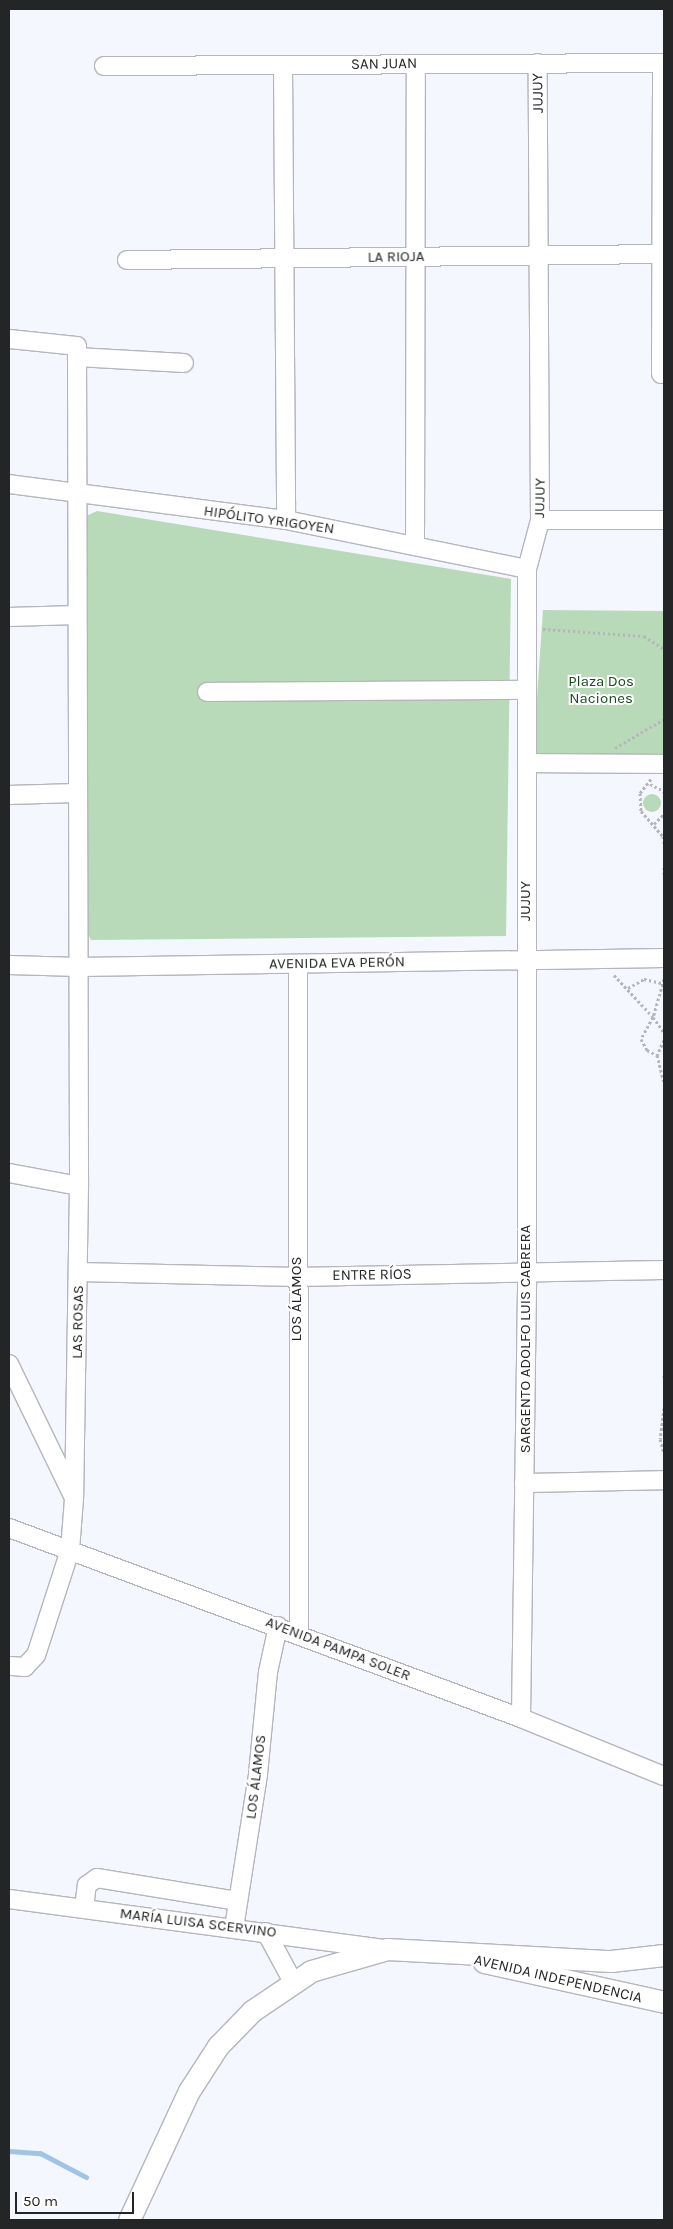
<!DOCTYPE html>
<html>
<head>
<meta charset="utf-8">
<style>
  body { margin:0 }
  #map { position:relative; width:673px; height:2229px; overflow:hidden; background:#f4f7fd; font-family:Karla,sans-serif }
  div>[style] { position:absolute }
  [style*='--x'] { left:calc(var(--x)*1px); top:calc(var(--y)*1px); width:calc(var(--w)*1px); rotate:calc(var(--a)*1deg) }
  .green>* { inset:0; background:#b8dab8 }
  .round { border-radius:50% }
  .stream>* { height:5px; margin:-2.5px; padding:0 2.5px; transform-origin:2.5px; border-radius:2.5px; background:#a0c4e8 }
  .path>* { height:3px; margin-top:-1.5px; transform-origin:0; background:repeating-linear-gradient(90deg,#b4b6bb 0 2.5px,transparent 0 5px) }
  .roads { filter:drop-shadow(1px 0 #b4b6bc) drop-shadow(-1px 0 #b4b6bc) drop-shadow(0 1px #b4b6bc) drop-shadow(0 -1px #b4b6bc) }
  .minor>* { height:18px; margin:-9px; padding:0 9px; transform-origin:9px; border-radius:9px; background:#fff }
  .major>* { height:21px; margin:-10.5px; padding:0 10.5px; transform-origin:10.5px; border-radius:10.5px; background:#fff }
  span { translate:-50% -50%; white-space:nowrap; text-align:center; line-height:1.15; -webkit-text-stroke:4px #fff; paint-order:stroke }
  .street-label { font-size:15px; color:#242527 }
  .park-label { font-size:15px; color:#174c1d }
  .frame { position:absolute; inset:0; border:10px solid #242527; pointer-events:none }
  .scale { position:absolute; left:15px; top:2192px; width:119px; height:22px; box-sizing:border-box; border:2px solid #242527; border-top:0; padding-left:6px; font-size:15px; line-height:18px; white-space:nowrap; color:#242527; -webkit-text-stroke:4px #fff; paint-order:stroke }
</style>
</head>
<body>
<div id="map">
  <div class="green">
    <div style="clip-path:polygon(97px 511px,511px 579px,506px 936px,91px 940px,83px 924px,84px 517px)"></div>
    <div style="clip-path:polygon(543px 610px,664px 611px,664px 756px,533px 756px)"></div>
    <div class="round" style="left:643px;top:794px;width:18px;height:18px"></div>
  </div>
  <div class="stream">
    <div style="--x:9;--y:2151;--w:31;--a:4"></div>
    <div style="--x:40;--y:2153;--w:52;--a:27.6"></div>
  </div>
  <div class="path">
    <div style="--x:543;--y:629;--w:101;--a:4"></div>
    <div style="--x:644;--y:636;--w:24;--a:33"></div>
    <div style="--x:615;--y:748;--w:57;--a:-30.6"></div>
    <div style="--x:651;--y:779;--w:18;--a:128"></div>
    <div style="--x:640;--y:793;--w:18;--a:87"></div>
    <div style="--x:641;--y:811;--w:33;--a:49"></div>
    <div style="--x:663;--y:836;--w:7;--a:82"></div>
    <div style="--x:650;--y:784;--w:16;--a:27"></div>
    <div style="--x:664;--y:791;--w:5;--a:90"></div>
    <div style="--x:654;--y:824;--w:14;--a:-45"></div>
    <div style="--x:664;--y:867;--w:10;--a:90"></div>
    <div style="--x:614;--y:975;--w:57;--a:47.1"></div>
    <div style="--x:653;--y:1017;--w:25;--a:119"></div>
    <div style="--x:641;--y:1039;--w:13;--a:61"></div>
    <div style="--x:647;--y:1050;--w:11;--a:27"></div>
    <div style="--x:664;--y:979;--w:40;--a:106"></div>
    <div style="--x:653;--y:1017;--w:19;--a:55"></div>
    <div style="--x:628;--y:988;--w:18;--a:-29"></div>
    <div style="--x:644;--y:979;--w:18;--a:13"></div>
    <div style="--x:664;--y:1040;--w:17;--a:115"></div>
    <div style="--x:657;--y:1055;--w:29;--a:76"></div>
    <div style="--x:664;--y:1375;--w:4;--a:90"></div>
    <div style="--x:664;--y:1408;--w:31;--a:97"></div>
    <div style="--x:660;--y:1439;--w:15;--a:74"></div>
  </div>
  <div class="roads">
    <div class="minor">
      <div style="--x:283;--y:65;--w:455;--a:89.6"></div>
      <div style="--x:104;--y:66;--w:560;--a:-0.31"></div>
      <div style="--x:127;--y:260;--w:537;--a:-0.64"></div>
      <div style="--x:9;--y:339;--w:68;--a:5.9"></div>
      <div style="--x:77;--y:346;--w:840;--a:89.86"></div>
      <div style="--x:79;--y:1186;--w:313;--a:90.9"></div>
      <div style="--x:74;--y:1499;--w:51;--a:94.5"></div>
      <div style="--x:70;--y:1550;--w:110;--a:107.9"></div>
      <div style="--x:36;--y:1655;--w:16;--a:133"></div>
      <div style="--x:25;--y:1667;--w:16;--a:-176"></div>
      <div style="--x:77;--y:357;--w:107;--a:3.2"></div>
      <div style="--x:661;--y:374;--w:311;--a:-89.8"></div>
      <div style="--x:9;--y:484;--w:279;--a:7.4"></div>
      <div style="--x:286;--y:520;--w:246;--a:11.5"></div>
      <div style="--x:540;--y:520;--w:124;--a:0"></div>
      <div style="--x:415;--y:545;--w:481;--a:-89.9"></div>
      <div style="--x:9;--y:617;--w:68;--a:-1.7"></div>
      <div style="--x:207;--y:692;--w:320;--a:-0.4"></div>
      <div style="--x:527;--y:763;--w:137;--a:0.4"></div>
      <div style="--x:9;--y:795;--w:67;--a:-1.7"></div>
      <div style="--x:298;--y:964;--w:671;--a:89.91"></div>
      <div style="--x:9;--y:965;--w:70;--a:1.6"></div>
      <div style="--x:79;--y:967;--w:585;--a:-0.88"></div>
      <div style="--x:9;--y:1173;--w:71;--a:10.5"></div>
      <div style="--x:79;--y:1272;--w:218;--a:1.3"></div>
      <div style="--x:297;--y:1277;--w:367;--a:-1.1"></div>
      <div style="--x:9;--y:1364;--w:147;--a:64.1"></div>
      <div style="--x:524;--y:1483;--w:140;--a:-1.2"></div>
      <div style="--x:9;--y:1528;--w:546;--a:20.36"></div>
      <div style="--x:521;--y:1718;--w:154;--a:22.1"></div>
      <div style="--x:521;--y:1718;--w:446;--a:-89.2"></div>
      <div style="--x:527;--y:1272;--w:703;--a:-90"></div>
      <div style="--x:527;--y:569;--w:51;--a:-75.1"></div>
      <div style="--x:540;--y:520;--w:457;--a:-90.3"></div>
      <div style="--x:9;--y:1899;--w:380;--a:7.6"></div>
      <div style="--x:84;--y:1908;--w:23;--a:-83"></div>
      <div style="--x:87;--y:1885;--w:12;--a:-35"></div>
      <div style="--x:97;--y:1878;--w:143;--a:9.3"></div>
      <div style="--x:234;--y:1928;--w:156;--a:-81.1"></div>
      <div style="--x:258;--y:1774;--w:102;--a:-84.4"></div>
      <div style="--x:268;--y:1672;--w:47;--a:-77.7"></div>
      <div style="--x:266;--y:1932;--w:57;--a:61.6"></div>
    </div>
    <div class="major">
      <div style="--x:484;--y:1962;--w:184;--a:12.5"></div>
      <div style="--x:129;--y:2220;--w:142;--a:-65.1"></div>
      <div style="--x:189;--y:2091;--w:54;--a:-57.2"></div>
      <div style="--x:218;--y:2046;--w:49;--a:-45.8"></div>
      <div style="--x:252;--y:2011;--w:71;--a:-34.1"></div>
      <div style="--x:311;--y:1971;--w:79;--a:-16.1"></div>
      <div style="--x:387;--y:1949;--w:224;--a:3.1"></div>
      <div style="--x:611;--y:1961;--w:53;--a:-6.5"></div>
    </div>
  </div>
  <div class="street-label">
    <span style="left:384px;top:64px;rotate:-1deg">SAN JUAN</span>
    <span style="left:538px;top:93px;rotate:-91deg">JUJUY</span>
    <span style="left:396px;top:257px;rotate:-1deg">LA RIOJA</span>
    <span style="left:540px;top:498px;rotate:-89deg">JUJUY</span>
    <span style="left:269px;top:520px;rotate:8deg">HIPÓLITO YRIGOYEN</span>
    <span style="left:526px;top:901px;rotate:-90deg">JUJUY</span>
    <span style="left:337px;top:963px;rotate:-1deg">AVENIDA EVA PERÓN</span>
    <span style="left:372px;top:1275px;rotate:-1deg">ENTRE RÍOS</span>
    <span style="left:297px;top:1299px;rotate:-90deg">LOS ÁLAMOS</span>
    <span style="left:78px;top:1322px;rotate:-89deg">LAS ROSAS</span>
    <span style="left:526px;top:1339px;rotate:-90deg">SARGENTO ADOLFO LUIS CABRERA</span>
    <span style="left:338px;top:1649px;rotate:21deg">AVENIDA PAMPA SOLER</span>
    <span style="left:256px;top:1777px;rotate:-83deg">LOS ÁLAMOS</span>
    <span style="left:198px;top:1923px;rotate:7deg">MARÍA LUISA SCERVINO</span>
    <span style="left:558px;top:1979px;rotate:13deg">AVENIDA INDEPENDENCIA</span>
  </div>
  <div class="park-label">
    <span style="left:601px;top:690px">Plaza Dos<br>Naciones</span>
  </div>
  <div class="frame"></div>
  <div class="scale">50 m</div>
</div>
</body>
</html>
